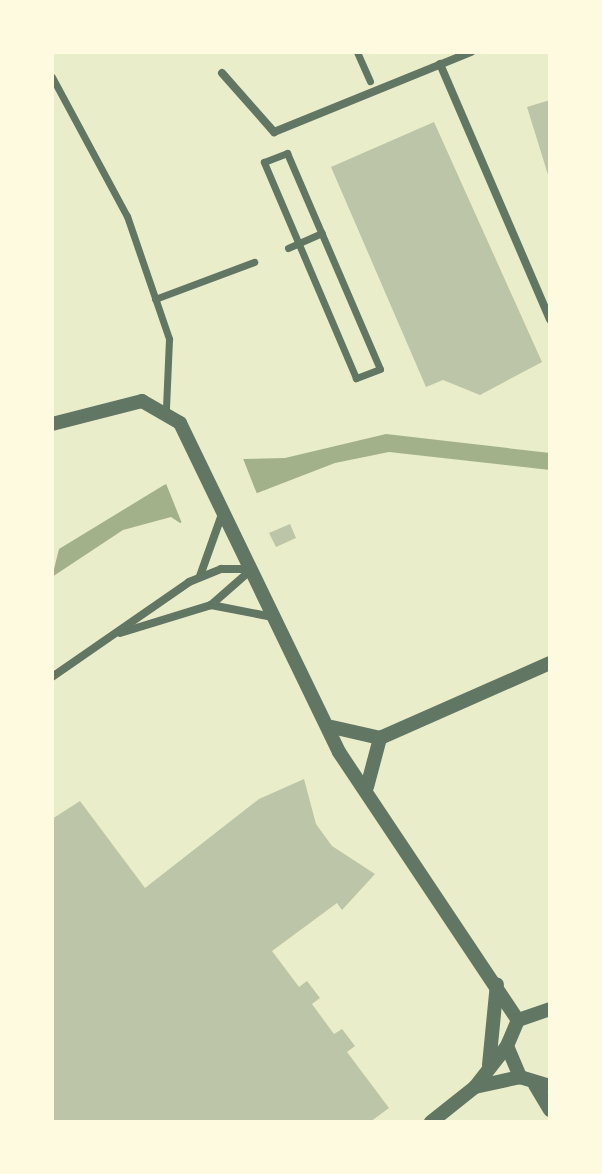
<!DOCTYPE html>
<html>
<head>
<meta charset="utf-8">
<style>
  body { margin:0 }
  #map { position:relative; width:602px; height:1174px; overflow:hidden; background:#e9edc9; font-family:Commissioner,sans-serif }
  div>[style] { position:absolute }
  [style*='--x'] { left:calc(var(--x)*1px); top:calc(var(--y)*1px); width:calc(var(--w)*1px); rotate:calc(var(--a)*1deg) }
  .water>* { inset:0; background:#a3b18a }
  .pier>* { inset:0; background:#e9edc9 }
  .building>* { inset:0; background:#bcc5a7 }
  .pedestrian>* { height:7px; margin:-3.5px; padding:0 3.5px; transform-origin:3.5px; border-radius:3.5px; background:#617663 }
  .minor>* { height:8px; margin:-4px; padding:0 4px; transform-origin:4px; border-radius:4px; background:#617663 }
  .tertiary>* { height:14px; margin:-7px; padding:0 7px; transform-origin:7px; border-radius:7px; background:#617663 }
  span { translate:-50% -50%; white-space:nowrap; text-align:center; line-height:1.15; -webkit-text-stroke:6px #fefae0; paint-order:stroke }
  .frame { position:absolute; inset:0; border:54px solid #fefae0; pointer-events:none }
</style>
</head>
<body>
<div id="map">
  <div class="water">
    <div style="clip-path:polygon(386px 434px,550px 453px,550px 470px,389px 452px,335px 463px,180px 523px,171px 517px,123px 530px,52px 577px,59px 549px,164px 485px,243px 459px,285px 458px)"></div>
  </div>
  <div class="pier">
    <div style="clip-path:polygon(242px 456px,259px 499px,183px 526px,165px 481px)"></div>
  </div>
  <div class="building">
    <div style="clip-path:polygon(550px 100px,550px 178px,549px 178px,527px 107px)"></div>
    <div style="clip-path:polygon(434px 122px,542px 362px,480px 395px,443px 380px,426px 387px,331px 167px)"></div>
    <div style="clip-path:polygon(290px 524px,296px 538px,276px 547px,269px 533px)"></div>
    <div style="clip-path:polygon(304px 779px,316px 824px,332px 846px,375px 874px,342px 910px,337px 903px,272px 951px,299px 987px,307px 981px,320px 998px,312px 1004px,334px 1034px,342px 1029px,355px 1046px,347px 1052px,389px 1108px,370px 1122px,52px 1122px,52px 819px,80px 801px,145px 888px,259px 799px)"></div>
  </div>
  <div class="pedestrian">
    <div style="--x:357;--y:52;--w:32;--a:66"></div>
    <div style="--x:52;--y:77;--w:158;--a:61.7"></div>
    <div style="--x:127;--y:216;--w:130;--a:71.1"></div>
    <div style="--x:169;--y:339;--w:69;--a:92.5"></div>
    <div style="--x:287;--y:153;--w:235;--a:66.7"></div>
    <div style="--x:380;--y:369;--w:26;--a:159"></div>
    <div style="--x:356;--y:378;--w:235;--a:-113.1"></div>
    <div style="--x:264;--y:162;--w:25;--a:-21"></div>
    <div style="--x:288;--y:248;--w:37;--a:-24"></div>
    <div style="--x:155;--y:299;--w:106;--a:-20.5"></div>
  </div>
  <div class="minor">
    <div style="--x:440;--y:64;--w:278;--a:66.7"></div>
    <div style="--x:222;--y:73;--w:79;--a:48.6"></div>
    <div style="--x:274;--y:132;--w:213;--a:-22.1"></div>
    <div style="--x:200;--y:576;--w:63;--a:-70.4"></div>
    <div style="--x:211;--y:605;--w:63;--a:11"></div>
    <div style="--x:120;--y:633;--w:95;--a:-17.1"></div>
    <div style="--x:211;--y:605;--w:55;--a:-41.3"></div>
    <div style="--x:52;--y:677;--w:167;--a:-34.7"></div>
    <div style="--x:189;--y:582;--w:35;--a:-22"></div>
    <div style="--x:221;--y:569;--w:29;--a:0"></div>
  </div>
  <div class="tertiary">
    <div style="--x:52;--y:424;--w:93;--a:-14.3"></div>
    <div style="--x:142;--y:401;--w:44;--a:30.1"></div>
    <div style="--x:180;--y:423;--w:365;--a:64.2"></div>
    <div style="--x:339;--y:752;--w:322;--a:56.3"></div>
    <div style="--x:332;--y:727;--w:49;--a:12.9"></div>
    <div style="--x:380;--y:738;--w:186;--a:-23.8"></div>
    <div style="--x:367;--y:787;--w:51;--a:-75.1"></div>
    <div style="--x:550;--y:1009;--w:34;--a:161"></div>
    <div style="--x:518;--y:1020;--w:28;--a:113"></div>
    <div style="--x:507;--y:1046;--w:34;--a:67"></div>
    <div style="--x:520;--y:1077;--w:31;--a:17"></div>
    <div style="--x:489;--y:1065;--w:81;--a:-84.4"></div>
    <div style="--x:535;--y:1085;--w:29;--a:59"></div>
    <div style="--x:475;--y:1087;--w:46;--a:-12.5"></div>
    <div style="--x:431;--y:1122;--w:56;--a:-38.5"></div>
    <div style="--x:475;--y:1087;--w:52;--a:-52"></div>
  </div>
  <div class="frame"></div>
</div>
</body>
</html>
